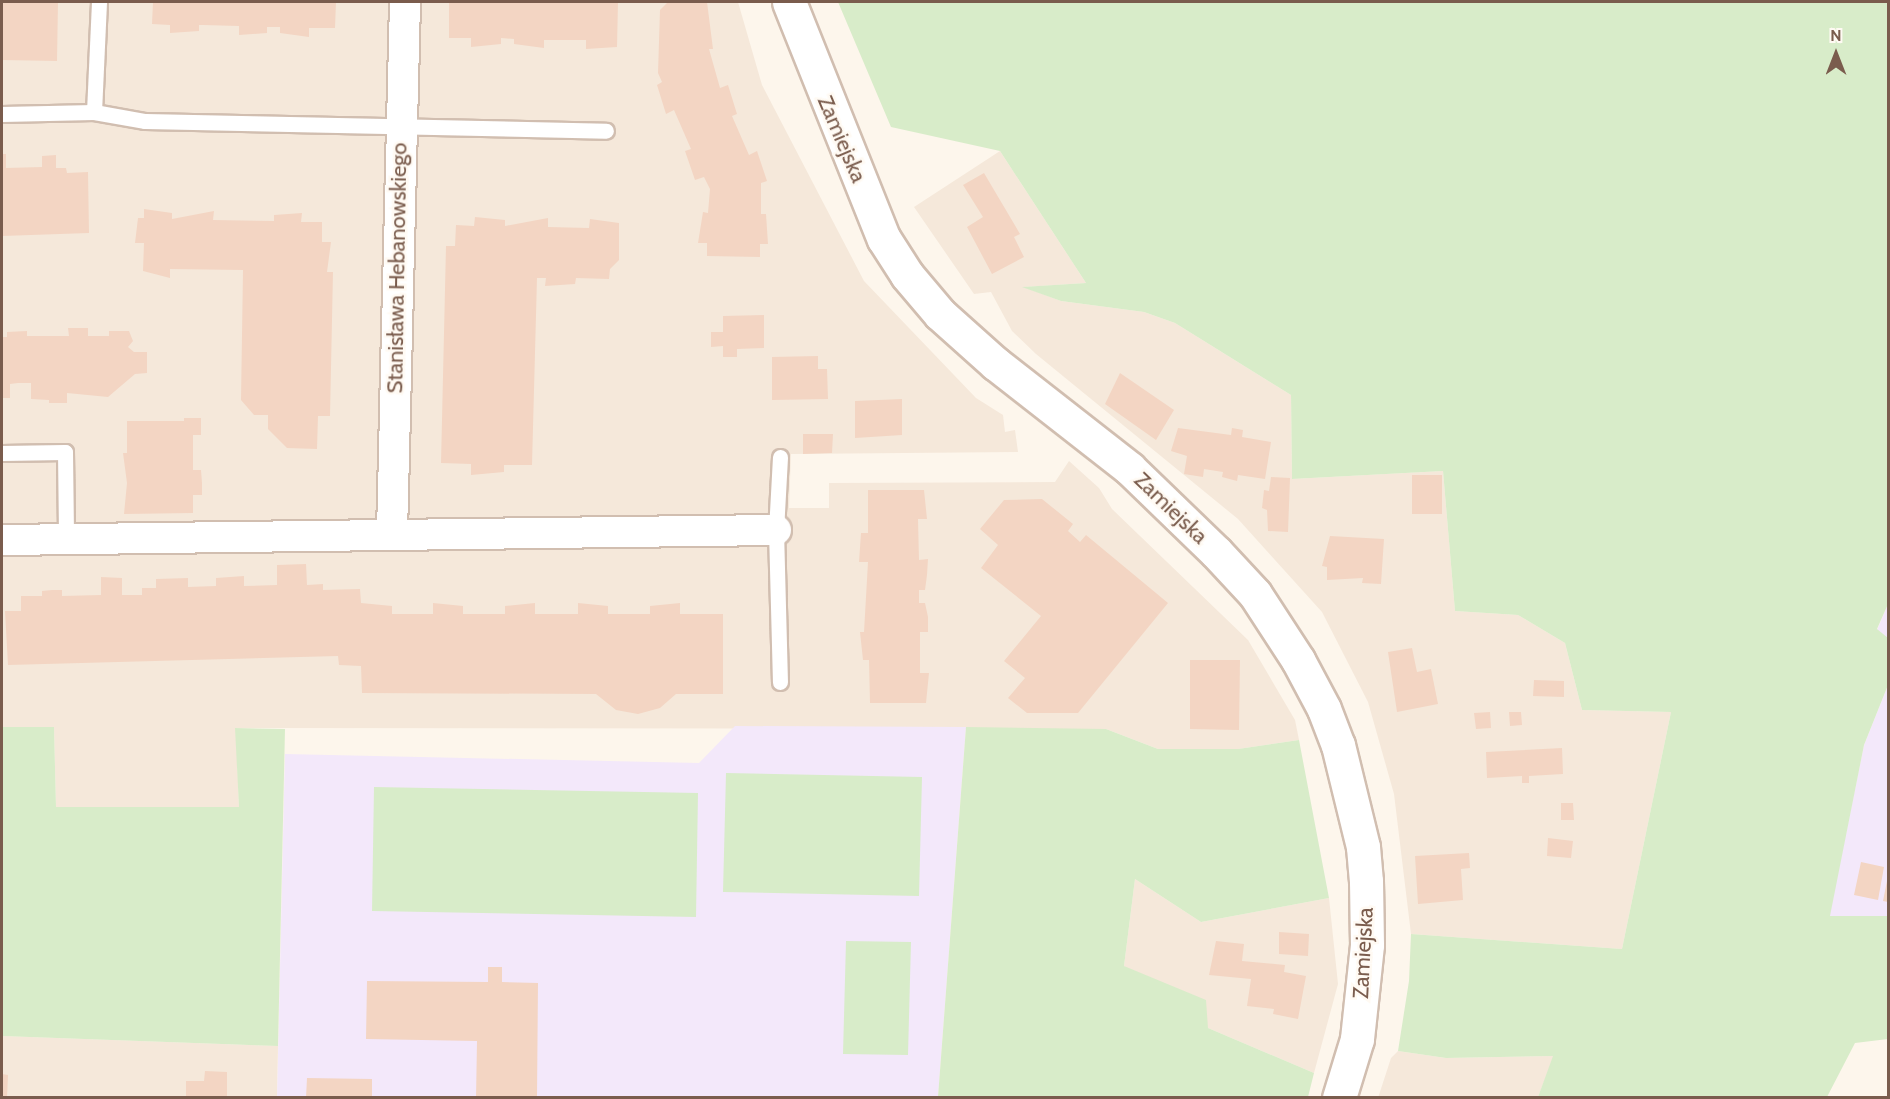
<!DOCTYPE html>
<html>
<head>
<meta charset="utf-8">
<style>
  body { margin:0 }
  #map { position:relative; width:1890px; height:1099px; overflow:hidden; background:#fdf6ec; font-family:Cabin,sans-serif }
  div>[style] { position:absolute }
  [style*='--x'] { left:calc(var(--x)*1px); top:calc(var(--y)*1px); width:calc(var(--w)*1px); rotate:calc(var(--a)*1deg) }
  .residential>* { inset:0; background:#f5e8da }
  .education>* { inset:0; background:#f3e8fa }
  .green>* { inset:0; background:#d8ecc9 }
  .building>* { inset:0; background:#f3d5c3 }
  .roads { filter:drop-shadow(2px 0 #d1beb0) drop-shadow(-2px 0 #d1beb0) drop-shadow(0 2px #d1beb0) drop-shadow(0 -2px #d1beb0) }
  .lane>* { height:15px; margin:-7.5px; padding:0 7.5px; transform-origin:7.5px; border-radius:7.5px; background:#fff }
  .street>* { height:30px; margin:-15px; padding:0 15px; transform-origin:15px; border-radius:15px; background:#fff }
  .secondary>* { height:33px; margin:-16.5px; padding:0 16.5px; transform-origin:16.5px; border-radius:16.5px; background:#fff }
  span { translate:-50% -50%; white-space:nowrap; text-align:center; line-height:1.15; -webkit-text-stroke:5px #fffaf3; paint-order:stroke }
  .street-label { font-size:22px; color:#7a5c4d }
  .frame { position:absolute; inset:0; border:3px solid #7a5c4d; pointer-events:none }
  .north { position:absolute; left:1806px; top:24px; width:60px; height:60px; -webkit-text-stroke:4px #fffaf3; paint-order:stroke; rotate:0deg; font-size:16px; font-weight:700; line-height:24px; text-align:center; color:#7a5c4d }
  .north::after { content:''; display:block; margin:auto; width:21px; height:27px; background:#7a5c4d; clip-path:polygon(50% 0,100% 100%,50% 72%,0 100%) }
</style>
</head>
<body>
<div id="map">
  <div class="residential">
    <div style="clip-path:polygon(2px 2px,738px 2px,762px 85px,864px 281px,976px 398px,1003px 415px,1005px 432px,1015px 430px,1018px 452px,791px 454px,789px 508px,829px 508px,829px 483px,1055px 482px,1069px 461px,1099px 488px,1112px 509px,1248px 640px,1295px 720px,1299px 740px,1238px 749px,1158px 749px,1106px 729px,236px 728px,239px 807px,56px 807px,54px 727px,2px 727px)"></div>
    <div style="clip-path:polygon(1000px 151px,1086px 283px,1024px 287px,1061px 301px,1144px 312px,1175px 323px,1291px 395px,1292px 479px,1443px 471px,1455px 611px,1518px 615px,1565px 643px,1582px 710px,1671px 712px,1622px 949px,1411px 934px,1394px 794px,1368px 702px,1322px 612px,1238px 519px,1036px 354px,1012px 331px,991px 292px,974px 294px,914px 207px)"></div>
    <div style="clip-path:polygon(1135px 879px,1201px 922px,1329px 898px,1338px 984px,1314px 1073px,1208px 1028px,1124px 966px)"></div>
    <div style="clip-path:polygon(2px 1036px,278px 1046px,277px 1097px,2px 1098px)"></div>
    <div style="clip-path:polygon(1398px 1051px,1446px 1058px,1554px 1056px,1538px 1097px,1378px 1098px,1391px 1058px)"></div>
  </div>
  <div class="education">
    <div style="clip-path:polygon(1888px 604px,1888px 638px,1877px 630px)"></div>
    <div style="clip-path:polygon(1888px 685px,1888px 916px,1829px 917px,1864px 745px)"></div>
    <div style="clip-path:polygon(735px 726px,966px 727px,938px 1097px,277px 1098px,285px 754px,699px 763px)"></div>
  </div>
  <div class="green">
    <div style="clip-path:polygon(838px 2px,1888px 2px,1888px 604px,1877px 629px,1888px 638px,1888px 685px,1864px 745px,1830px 916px,1888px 916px,1888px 1039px,1855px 1043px,1827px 1097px,1538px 1097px,1553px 1056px,1446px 1058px,1398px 1051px,1409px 981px,1411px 934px,1622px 949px,1671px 712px,1582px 710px,1565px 643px,1518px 615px,1455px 611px,1443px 471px,1292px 479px,1291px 395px,1175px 323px,1144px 312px,1061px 301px,1022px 287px,1086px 283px,1000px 151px,891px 127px)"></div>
    <div style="clip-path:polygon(2px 727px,54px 727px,56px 807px,239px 807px,235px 728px,285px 729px,278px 1046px,2px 1036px)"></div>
    <div style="clip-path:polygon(966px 727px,1106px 729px,1158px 749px,1238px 749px,1299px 740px,1329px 898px,1201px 922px,1135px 879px,1124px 966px,1206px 1000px,1208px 1028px,1314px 1073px,1308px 1097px,938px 1097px)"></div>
    <div style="clip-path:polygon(726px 773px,922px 777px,919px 896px,723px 892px)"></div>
    <div style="clip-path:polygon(374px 787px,698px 793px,696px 917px,372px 911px)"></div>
    <div style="clip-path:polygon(846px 941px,911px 942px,908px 1055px,843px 1054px)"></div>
  </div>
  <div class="building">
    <div style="clip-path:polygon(2px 2px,58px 2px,57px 61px,2px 60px)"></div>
    <div style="clip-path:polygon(153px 2px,336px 2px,335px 28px,309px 28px,309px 37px,280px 33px,280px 27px,267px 27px,267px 33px,239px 35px,239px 26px,203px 25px,199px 25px,199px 31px,170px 33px,170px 25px,152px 24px)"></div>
    <div style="clip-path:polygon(449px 2px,618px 2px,617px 47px,586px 49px,586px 40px,544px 40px,544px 48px,514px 44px,514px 39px,501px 38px,501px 44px,471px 47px,471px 38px,449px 38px)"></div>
    <div style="clip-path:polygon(668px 2px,707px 2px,713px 49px,709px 49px,720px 88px,728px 85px,737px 114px,732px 116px,749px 155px,757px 151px,767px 181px,761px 183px,761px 214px,766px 214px,768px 244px,760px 244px,760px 257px,707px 256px,707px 243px,698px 243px,703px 212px,708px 213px,710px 189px,704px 177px,695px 180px,685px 151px,691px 149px,674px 110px,666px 114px,657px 85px,662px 82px,658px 73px,660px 10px)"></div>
    <div style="clip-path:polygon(2px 154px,6px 154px,6px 168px,42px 167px,42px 156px,56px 155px,56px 168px,66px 168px,67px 173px,88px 172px,89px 233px,2px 236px)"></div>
    <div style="clip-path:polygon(984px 173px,1020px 234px,1014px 237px,1024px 257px,992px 274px,967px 227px,983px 217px,963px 185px)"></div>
    <div style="clip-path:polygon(144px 209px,172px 213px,172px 219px,214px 211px,213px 220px,274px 221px,274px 215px,302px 213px,301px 222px,322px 222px,322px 242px,331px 242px,327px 272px,333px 272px,330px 416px,318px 416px,317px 449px,287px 448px,268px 429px,268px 415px,254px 415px,241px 400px,243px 270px,170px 269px,170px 278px,143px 271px,144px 243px,135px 243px,138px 218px,144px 218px)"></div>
    <div style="clip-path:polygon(475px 217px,505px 220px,505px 226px,548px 218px,548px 227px,589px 228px,590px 219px,619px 223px,619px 260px,610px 269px,609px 279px,576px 278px,575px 284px,545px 286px,546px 278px,537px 278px,532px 465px,504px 465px,504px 472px,471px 475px,471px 464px,441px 463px,446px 246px,455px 246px,456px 225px,474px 226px)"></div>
    <div style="clip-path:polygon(764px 315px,764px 348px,737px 349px,737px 357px,723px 357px,723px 346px,711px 347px,711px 332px,723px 332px,723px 316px)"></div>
    <div style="clip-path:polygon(68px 328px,88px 328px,88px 336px,109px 336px,109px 331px,129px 331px,133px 341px,128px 347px,134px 352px,147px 352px,147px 373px,135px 374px,108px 397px,67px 393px,67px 403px,49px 403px,49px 400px,31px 399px,31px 383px,18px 383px,10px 384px,10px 398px,2px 398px,2px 337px,7px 337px,7px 332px,27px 331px,27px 336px,69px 336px)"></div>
    <div style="clip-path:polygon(818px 356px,818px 369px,827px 369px,828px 399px,772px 400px,772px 357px)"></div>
    <div style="clip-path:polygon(1120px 373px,1174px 410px,1156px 440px,1105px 404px)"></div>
    <div style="clip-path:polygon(902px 399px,902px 435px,855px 438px,855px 401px)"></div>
    <div style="clip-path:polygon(184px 418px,201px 418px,201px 435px,193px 435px,193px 470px,201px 470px,202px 483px,202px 495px,193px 495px,193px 513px,124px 514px,127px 483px,123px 453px,127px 453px,127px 421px,184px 421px)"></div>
    <div style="clip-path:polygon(1178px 428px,1231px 435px,1232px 428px,1243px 430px,1242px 437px,1271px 442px,1265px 479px,1238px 475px,1237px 481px,1222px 477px,1223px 472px,1204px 469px,1203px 477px,1184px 474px,1187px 456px,1171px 451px)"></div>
    <div style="clip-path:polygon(803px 434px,833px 434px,832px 453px,803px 454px)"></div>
    <div style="clip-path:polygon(1412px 475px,1442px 475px,1442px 514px,1412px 514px)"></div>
    <div style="clip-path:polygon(1271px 477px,1290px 478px,1288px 532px,1268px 531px,1267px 510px,1262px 508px,1264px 490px,1269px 491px)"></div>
    <div style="clip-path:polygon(868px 490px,924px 490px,927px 519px,918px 519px,919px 560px,928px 559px,927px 575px,925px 590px,919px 590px,919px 603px,925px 603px,928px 617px,928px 632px,920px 632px,920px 673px,929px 673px,926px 703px,870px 703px,869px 660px,863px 660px,860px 632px,864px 632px,868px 562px,859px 562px,861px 533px,868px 533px)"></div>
    <div style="clip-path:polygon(1042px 499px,1073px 524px,1068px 531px,1080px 542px,1086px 535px,1168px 603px,1078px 713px,1027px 713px,1008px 698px,1025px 678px,1004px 661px,1041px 616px,981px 568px,998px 545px,980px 529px,1004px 500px)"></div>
    <div style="clip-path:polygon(1330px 536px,1384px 539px,1381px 584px,1362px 583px,1363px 578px,1327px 580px,1327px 567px,1322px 566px)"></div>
    <div style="clip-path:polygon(306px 564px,307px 585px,323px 584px,323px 590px,360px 589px,361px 603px,392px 606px,392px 614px,433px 614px,433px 603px,463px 606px,463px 614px,505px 614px,505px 606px,535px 603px,535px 614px,578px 614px,578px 603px,608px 606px,608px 614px,650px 614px,650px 606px,680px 603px,680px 614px,723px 614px,723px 694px,676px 694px,660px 708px,638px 714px,616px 710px,596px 694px,362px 693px,361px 666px,339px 665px,338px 656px,8px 665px,5px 611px,21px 611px,21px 596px,42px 596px,42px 591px,52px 590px,62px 590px,62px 596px,101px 595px,101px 577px,122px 578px,122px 595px,142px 595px,142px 588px,156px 588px,156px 579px,188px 578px,188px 587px,216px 586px,216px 578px,244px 576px,244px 586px,277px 585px,277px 565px)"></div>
    <div style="clip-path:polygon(1412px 648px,1417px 672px,1431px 669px,1438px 704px,1397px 712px,1388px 652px)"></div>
    <div style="clip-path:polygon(1190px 660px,1240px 660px,1239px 730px,1190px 729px)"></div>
    <div style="clip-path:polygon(1534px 680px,1564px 681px,1564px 697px,1533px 696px)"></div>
    <div style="clip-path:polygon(1490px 712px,1491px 728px,1476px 729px,1474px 713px)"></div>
    <div style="clip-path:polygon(1509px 712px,1521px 712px,1522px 725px,1510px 726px)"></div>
    <div style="clip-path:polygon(1562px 748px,1563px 774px,1529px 776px,1529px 783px,1522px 783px,1522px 776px,1487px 778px,1486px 752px)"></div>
    <div style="clip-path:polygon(1561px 803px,1573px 803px,1574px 820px,1561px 820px)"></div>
    <div style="clip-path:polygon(1548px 838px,1573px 841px,1571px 858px,1547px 856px)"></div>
    <div style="clip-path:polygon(1469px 853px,1470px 868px,1461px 869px,1463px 900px,1418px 904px,1415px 856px)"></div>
    <div style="clip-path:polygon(1861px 862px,1884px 867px,1878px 900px,1854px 895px)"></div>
    <div style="clip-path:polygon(1887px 881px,1888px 881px,1888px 902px,1883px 901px)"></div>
    <div style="clip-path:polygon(1279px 932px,1309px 934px,1308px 956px,1279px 954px)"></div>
    <div style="clip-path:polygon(1216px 941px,1244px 944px,1242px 961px,1285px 965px,1284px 972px,1306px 976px,1298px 1019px,1273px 1014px,1274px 1009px,1247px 1006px,1251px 979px,1209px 975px)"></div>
    <div style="clip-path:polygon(488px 967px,502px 967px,502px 982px,538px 983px,537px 1098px,476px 1098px,477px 1041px,366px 1039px,367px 981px,488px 982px)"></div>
    <div style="clip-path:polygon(205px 1071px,227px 1072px,227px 1098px,186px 1098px,186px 1081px,204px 1081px)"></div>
    <div style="clip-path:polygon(2px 1074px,8px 1075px,7px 1098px,2px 1098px)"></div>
    <div style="clip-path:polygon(307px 1078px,372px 1079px,372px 1098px,306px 1098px)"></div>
  </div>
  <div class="roads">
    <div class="lane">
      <div style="--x:94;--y:112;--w:52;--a:10"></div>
      <div style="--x:145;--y:121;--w:461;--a:1.2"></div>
      <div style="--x:2;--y:114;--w:92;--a:-1.2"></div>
      <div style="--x:94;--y:112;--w:110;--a:-87.4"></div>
      <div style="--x:2;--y:453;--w:63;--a:-0.9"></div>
      <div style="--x:65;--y:452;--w:87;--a:89.3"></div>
      <div style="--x:780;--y:457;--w:73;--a:93.1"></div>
      <div style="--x:776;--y:530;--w:152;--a:88.5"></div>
    </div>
    <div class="street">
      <div style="--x:392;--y:534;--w:532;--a:-88.6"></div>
      <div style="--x:2;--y:540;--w:774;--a:-0.74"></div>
    </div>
    <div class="secondary">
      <div style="--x:789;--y:2;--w:255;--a:68.2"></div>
      <div style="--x:884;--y:239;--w:43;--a:57.4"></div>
      <div style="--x:907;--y:275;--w:51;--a:49.8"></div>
      <div style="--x:940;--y:314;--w:75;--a:41.8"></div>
      <div style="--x:996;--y:364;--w:169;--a:38"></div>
      <div style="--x:1129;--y:468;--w:121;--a:44"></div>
      <div style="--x:1216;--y:552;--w:57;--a:47.1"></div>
      <div style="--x:1255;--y:594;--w:79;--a:56.9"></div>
      <div style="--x:1298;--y:660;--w:55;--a:62"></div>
      <div style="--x:1324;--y:709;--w:39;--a:69"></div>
      <div style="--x:1338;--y:745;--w:105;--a:76.2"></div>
      <div style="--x:1363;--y:847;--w:34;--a:85"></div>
      <div style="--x:1366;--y:881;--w:64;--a:89.1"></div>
      <div style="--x:1367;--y:945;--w:95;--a:96.1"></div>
      <div style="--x:1357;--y:1039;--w:62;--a:107"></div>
    </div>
  </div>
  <div class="street-label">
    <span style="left:842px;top:139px;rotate:67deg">Zamiejska</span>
    <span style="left:397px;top:268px;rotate:-89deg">Stanisława Hebanowskiego</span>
    <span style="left:1171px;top:508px;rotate:44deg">Zamiejska</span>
    <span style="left:1363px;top:953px;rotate:-87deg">Zamiejska</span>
  </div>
  <div class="frame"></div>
  <div class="north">N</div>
</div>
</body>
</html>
